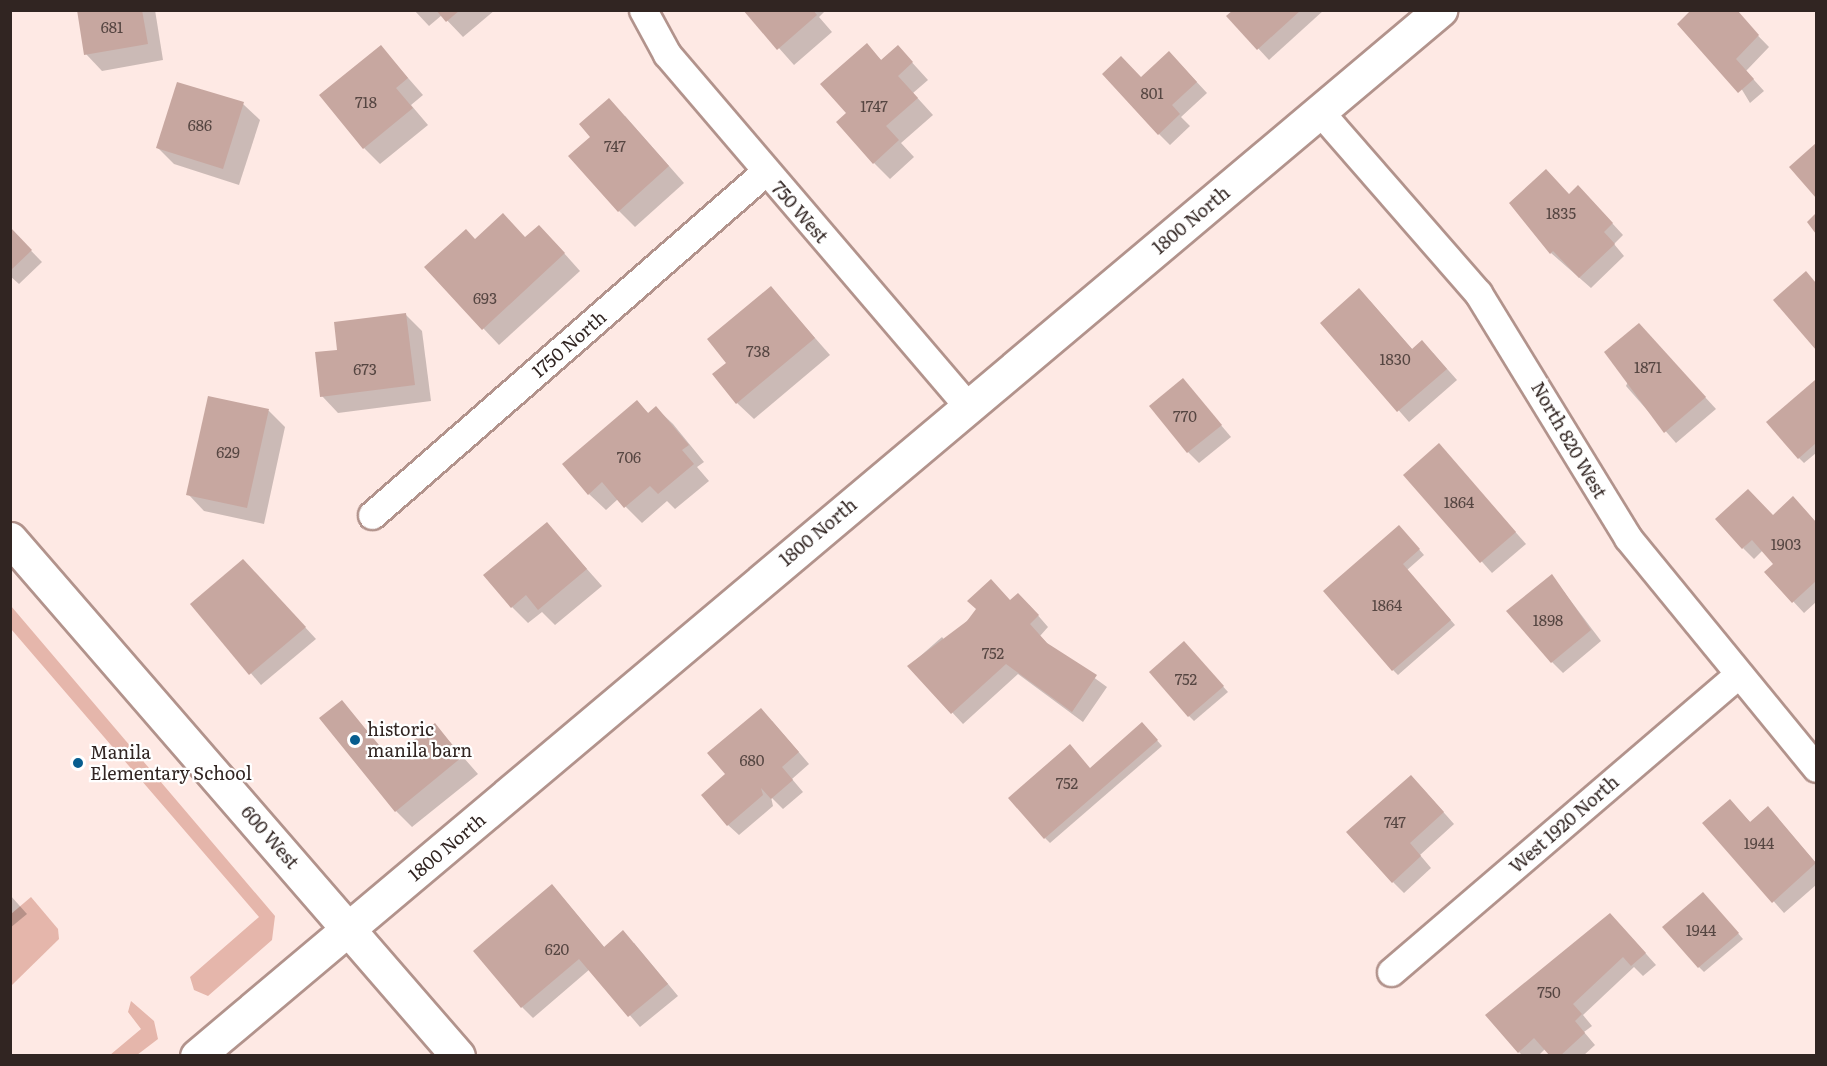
<!DOCTYPE html>
<html>
<head>
<meta charset="utf-8">
<style>
  body { margin:0 }
  #map { position:relative; width:1827px; height:1066px; overflow:hidden; background:#fee9e4; font-family:Literata,serif }
  div>[style] { position:absolute }
  [style*='--x'] { left:calc(var(--x)*1px); top:calc(var(--y)*1px); width:calc(var(--w)*1px); rotate:calc(var(--a)*1deg) }
  .green>* { inset:0; background:#e5b6ab }
  .shadow>* { inset:0; background:#0003 }
  .building>* { inset:0; background:#c7a7a0 }
  .roads { filter:drop-shadow(2px 0 #b2938c) drop-shadow(-2px 0 #b2938c) drop-shadow(0 2px #b2938c) drop-shadow(0 -2px #b2938c) }
  .minor>* { height:27px; margin:-13.5px; padding:0 13.5px; transform-origin:13.5px; border-radius:13.5px; background:#fff }
  .tertiary>* { height:33px; margin:-16.5px; padding:0 16.5px; transform-origin:16.5px; border-radius:16.5px; background:#fff }
  .dots>* { width:16px; height:16px; translate:-50% -50%; box-sizing:border-box; border:3px solid #fff; border-radius:50% }
  span { translate:-50% -50%; white-space:nowrap; text-align:center; line-height:1.15; -webkit-text-stroke:4.5px #fff; paint-order:stroke }
  .number-label { font-size:15px; color:#564642 }
  .number-label span { -webkit-text-stroke-width:0 }
  .street-label { font-size:18px; color:#312522 }
  .poi-label { font-size:18px; color:#312522 }
  .left { translate:0 -50%; text-align:left }
  .frame { position:absolute; inset:0; border:12px solid #312522; pointer-events:none }
</style>
</head>
<body>
<div id="map">
  <div class="green">
    <div style="clip-path:polygon(11px 606px,275px 916px,272px 940px,208px 996px,194px 990px,190px 977px,259px 917px,11px 629px)"></div>
    <div style="clip-path:polygon(31px 897px,58px 929px,59px 939px,11px 986px,11px 914px)"></div>
    <div style="clip-path:polygon(131px 1001px,154px 1021px,158px 1039px,137px 1055px,110px 1055px,141px 1029px,128px 1012px)"></div>
  </div>
  <div class="shadow">
    <div style="clip-path:polygon(78px 10px,155px 10px,163px 60px,102px 71px,86px 54px)"></div>
    <div style="clip-path:polygon(414px 10px,495px 10px,463px 37px,442px 15px,429px 26px)"></div>
    <div style="clip-path:polygon(745px 10px,826px 10px,819px 17px,832px 32px,794px 65px)"></div>
    <div style="clip-path:polygon(1235px 10px,1324px 10px,1269px 60px,1228px 16px)"></div>
    <div style="clip-path:polygon(1694px 10px,1733px 10px,1769px 47px,1746px 71px,1764px 91px,1750px 103px)"></div>
    <div style="clip-path:polygon(866px 45px,882px 61px,898px 47px,928px 80px,913px 93px,933px 115px,901px 143px,914px 157px,890px 179px,874px 163px,848px 114px)"></div>
    <div style="clip-path:polygon(381px 47px,423px 95px,411px 105px,428px 125px,380px 164px,364px 148px)"></div>
    <div style="clip-path:polygon(1180px 64px,1207px 93px,1181px 117px,1190px 126px,1170px 145px,1159px 134px,1141px 79px)"></div>
    <div style="clip-path:polygon(243px 104px,260px 120px,239px 185px,174px 164px,158px 148px)"></div>
    <div style="clip-path:polygon(625px 116px,684px 183px,635px 227px,619px 211px)"></div>
    <div style="clip-path:polygon(1816px 145px,1816px 196px,1791px 167px)"></div>
    <div style="clip-path:polygon(1569px 195px,1589px 198px,1623px 235px,1614px 244px,1624px 256px,1591px 288px,1551px 253px)"></div>
    <div style="clip-path:polygon(10px 229px,42px 262px,19px 284px,10px 276px)"></div>
    <div style="clip-path:polygon(526px 239px,555px 243px,580px 271px,499px 345px,483px 328px,475px 240px)"></div>
    <div style="clip-path:polygon(1806px 273px,1816px 285px,1816px 348px,1775px 300px)"></div>
    <div style="clip-path:polygon(771px 288px,830px 355px,754px 419px,737px 403px)"></div>
    <div style="clip-path:polygon(1370px 301px,1413px 350px,1433px 353px,1457px 380px,1409px 422px,1322px 323px)"></div>
    <div style="clip-path:polygon(406px 315px,422px 331px,431px 401px,338px 413px,322px 396px)"></div>
    <div style="clip-path:polygon(1649px 336px,1716px 409px,1676px 443px,1626px 386px)"></div>
    <div style="clip-path:polygon(1183px 380px,1231px 437px,1199px 463px,1188px 452px)"></div>
    <div style="clip-path:polygon(1815px 382px,1816px 453px,1804px 463px,1799px 458px)"></div>
    <div style="clip-path:polygon(209px 398px,269px 411px,285px 427px,264px 524px,204px 511px,188px 494px)"></div>
    <div style="clip-path:polygon(637px 402px,649px 414px,656px 408px,673px 424px,704px 462px,697px 467px,709px 481px,675px 509px,667px 501px,642px 523px,618px 499px,606px 510px,589px 494px)"></div>
    <div style="clip-path:polygon(1439px 445px,1526px 544px,1492px 573px,1405px 475px)"></div>
    <div style="clip-path:polygon(1804px 509px,1816px 523px,1816px 602px,1804px 613px,1766px 572px,1775px 564px,1763px 550px,1754px 559px,1743px 548px,1773px 517px)"></div>
    <div style="clip-path:polygon(547px 524px,602px 586px,555px 625px,542px 612px,528px 623px,512px 607px)"></div>
    <div style="clip-path:polygon(1404px 532px,1424px 555px,1407px 570px,1455px 625px,1398px 675px,1393px 670px)"></div>
    <div style="clip-path:polygon(254px 572px,316px 639px,261px 685px,192px 604px)"></div>
    <div style="clip-path:polygon(1552px 576px,1601px 641px,1563px 673px,1552px 662px)"></div>
    <div style="clip-path:polygon(1011px 602px,1029px 605px,1048px 627px,1040px 636px,1049px 645px,1107px 687px,1083px 722px,1018px 674px,963px 724px,909px 666px,942px 637px,946px 642px,978px 610px)"></div>
    <div style="clip-path:polygon(1189px 648px,1228px 692px,1194px 721px,1189px 716px)"></div>
    <div style="clip-path:polygon(342px 702px,392px 760px,435px 725px,478px 774px,412px 827px,396px 811px)"></div>
    <div style="clip-path:polygon(772px 721px,809px 764px,792px 779px,803px 792px,783px 809px,771px 797px,773px 806px,739px 835px,728px 825px,727px 774px)"></div>
    <div style="clip-path:polygon(1147px 729px,1162px 746px,1050px 843px,1045px 838px,1090px 769px)"></div>
    <div style="clip-path:polygon(1422px 788px,1454px 824px,1420px 855px,1431px 868px,1404px 893px,1393px 882px)"></div>
    <div style="clip-path:polygon(1730px 801px,1751px 823px,1778px 819px,1816px 863px,1816px 885px,1784px 913px,1705px 823px)"></div>
    <div style="clip-path:polygon(10px 895px,27px 914px,10px 928px)"></div>
    <div style="clip-path:polygon(562px 897px,605px 948px,634px 943px,678px 996px,640px 1027px,590px 969px,533px 1018px,522px 1007px)"></div>
    <div style="clip-path:polygon(1708px 899px,1743px 939px,1704px 972px,1699px 967px)"></div>
    <div style="clip-path:polygon(1621px 926px,1656px 965px,1643px 976px,1634px 967px,1583px 1015px,1592px 1026px,1584px 1032px,1595px 1045px,1583px 1056px,1552px 1056px,1546px 1048px,1538px 1056px,1523px 1056px,1519px 1052px)"></div>
  </div>
  <div class="building">
    <div style="clip-path:polygon(77px 10px,142px 10px,148px 44px,84px 55px)"></div>
    <div style="clip-path:polygon(436px 10px,460px 10px,446px 22px)"></div>
    <div style="clip-path:polygon(743px 10px,813px 10px,817px 15px,777px 50px)"></div>
    <div style="clip-path:polygon(1233px 10px,1301px 10px,1257px 50px,1226px 16px)"></div>
    <div style="clip-path:polygon(1691px 10px,1738px 11px,1759px 35px,1736px 59px,1754px 79px,1738px 93px,1677px 24px)"></div>
    <div style="clip-path:polygon(867px 43px,881px 60px,898px 45px,913px 62px,898px 76px,918px 98px,886px 126px,899px 140px,873px 164px,836px 122px,846px 113px,820px 84px)"></div>
    <div style="clip-path:polygon(381px 45px,408px 78px,396px 88px,413px 108px,363px 149px,319px 95px)"></div>
    <div style="clip-path:polygon(1169px 51px,1197px 82px,1172px 105px,1180px 114px,1158px 135px,1102px 74px,1121px 56px,1141px 77px)"></div>
    <div style="clip-path:polygon(177px 82px,244px 102px,223px 169px,156px 148px)"></div>
    <div style="clip-path:polygon(609px 98px,669px 166px,618px 212px,568px 156px,590px 137px,579px 124px)"></div>
    <div style="clip-path:polygon(1816px 143px,1816px 198px,1789px 167px)"></div>
    <div style="clip-path:polygon(1546px 169px,1569px 194px,1578px 185px,1613px 223px,1604px 232px,1615px 244px,1579px 278px,1553px 251px,1550px 254px,1509px 203px)"></div>
    <div style="clip-path:polygon(503px 213px,525px 237px,539px 225px,565px 253px,482px 330px,424px 267px,466px 229px,475px 239px)"></div>
    <div style="clip-path:polygon(1816px 213px,1816px 234px,1807px 222px)"></div>
    <div style="clip-path:polygon(10px 227px,32px 250px,10px 271px)"></div>
    <div style="clip-path:polygon(1806px 271px,1816px 283px,1816px 350px,1773px 300px)"></div>
    <div style="clip-path:polygon(771px 286px,815px 338px,736px 404px,712px 374px,726px 363px,707px 339px)"></div>
    <div style="clip-path:polygon(1359px 288px,1412px 349px,1422px 340px,1447px 369px,1397px 412px,1320px 323px)"></div>
    <div style="clip-path:polygon(406px 313px,415px 385px,320px 397px,315px 352px,337px 350px,334px 322px)"></div>
    <div style="clip-path:polygon(1639px 323px,1706px 397px,1664px 433px,1604px 352px)"></div>
    <div style="clip-path:polygon(1183px 378px,1222px 425px,1187px 453px,1149px 406px)"></div>
    <div style="clip-path:polygon(1815px 380px,1816px 443px,1798px 459px,1766px 422px)"></div>
    <div style="clip-path:polygon(208px 396px,269px 409px,247px 508px,186px 495px)"></div>
    <div style="clip-path:polygon(637px 400px,648px 413px,656px 406px,689px 445px,682px 450px,694px 464px,658px 494px,650px 486px,624px 508px,602px 482px,588px 495px,562px 464px)"></div>
    <div style="clip-path:polygon(1439px 443px,1516px 532px,1480px 563px,1403px 475px)"></div>
    <div style="clip-path:polygon(1748px 489px,1773px 515px,1793px 496px,1816px 522px,1816px 581px,1792px 603px,1764px 572px,1773px 564px,1752px 540px,1742px 549px,1715px 519px)"></div>
    <div style="clip-path:polygon(547px 522px,587px 569px,538px 610px,526px 595px,511px 608px,483px 575px)"></div>
    <div style="clip-path:polygon(1399px 525px,1420px 549px,1403px 564px,1451px 620px,1392px 671px,1323px 591px)"></div>
    <div style="clip-path:polygon(243px 559px,306px 627px,249px 675px,190px 604px)"></div>
    <div style="clip-path:polygon(1552px 574px,1591px 630px,1551px 663px,1506px 611px)"></div>
    <div style="clip-path:polygon(991px 579px,1010px 600px,1018px 593px,1039px 615px,1030px 624px,1047px 643px,1097px 675px,1072px 712px,1006px 664px,951px 714px,907px 666px,967px 621px,976px 609px,967px 601px)"></div>
    <div style="clip-path:polygon(1184px 641px,1224px 686px,1188px 717px,1149px 672px)"></div>
    <div style="clip-path:polygon(342px 700px,390px 759px,435px 723px,462px 757px,395px 812px,319px 718px)"></div>
    <div style="clip-path:polygon(761px 708px,799px 752px,782px 767px,793px 780px,771px 799px,761px 788px,763px 795px,727px 826px,701px 795px,725px 774px,707px 753px)"></div>
    <div style="clip-path:polygon(1142px 722px,1158px 740px,1044px 839px,1008px 798px,1070px 744px,1090px 768px)"></div>
    <div style="clip-path:polygon(1411px 775px,1444px 812px,1410px 843px,1421px 856px,1392px 883px,1346px 832px)"></div>
    <div style="clip-path:polygon(1730px 799px,1750px 822px,1768px 806px,1816px 863px,1772px 903px,1702px 823px)"></div>
    <div style="clip-path:polygon(552px 884px,604px 947px,623px 930px,668px 984px,628px 1017px,579px 959px,521px 1008px,473px 951px)"></div>
    <div style="clip-path:polygon(1703px 892px,1739px 933px,1698px 968px,1662px 927px)"></div>
    <div style="clip-path:polygon(1610px 913px,1646px 953px,1631px 966px,1623px 957px,1573px 1004px,1582px 1014px,1575px 1021px,1585px 1033px,1560px 1056px,1550px 1056px,1534px 1038px,1518px 1053px,1485px 1015px)"></div>
  </div>
  <div class="roads">
    <div class="minor">
      <div style="--x:643;--y:10;--w:50;--a:61.4"></div>
      <div style="--x:667;--y:54;--w:463;--a:49.5"></div>
      <div style="--x:1321;--y:113;--w:239;--a:48.9"></div>
      <div style="--x:1478;--y:293;--w:287;--a:58.5"></div>
      <div style="--x:1628;--y:538;--w:297;--a:50.7"></div>
      <div style="--x:372;--y:515;--w:522;--a:-41.11"></div>
      <div style="--x:1391;--y:972;--w:456;--a:-40.6"></div>
    </div>
    <div class="tertiary">
      <div style="--x:10;--y:539;--w:684;--a:49.09"></div>
      <div style="--x:197;--y:1056;--w:1625;--a:-40.08"></div>
    </div>
  </div>
  <div class="dots">
    <div style="left:355px;top:740px;background:#075d8f"></div>
    <div style="left:78px;top:763px;background:#075d8f"></div>
  </div>
  <div class="number-label">
    <span style="left:112px;top:27px">681</span>
    <span style="left:1152px;top:93px">801</span>
    <span style="left:366px;top:102px">718</span>
    <span style="left:874px;top:106px">1747</span>
    <span style="left:200px;top:125px">686</span>
    <span style="left:615px;top:146px">747</span>
    <span style="left:1561px;top:213px">1835</span>
    <span style="left:485px;top:298px">693</span>
    <span style="left:758px;top:351px">738</span>
    <span style="left:1395px;top:359px">1830</span>
    <span style="left:1648px;top:367px">1871</span>
    <span style="left:365px;top:369px">673</span>
    <span style="left:1185px;top:416px">770</span>
    <span style="left:228px;top:452px">629</span>
    <span style="left:629px;top:457px">706</span>
    <span style="left:1459px;top:502px">1864</span>
    <span style="left:1786px;top:544px">1903</span>
    <span style="left:1387px;top:605px">1864</span>
    <span style="left:1548px;top:620px">1898</span>
    <span style="left:993px;top:653px">752</span>
    <span style="left:1186px;top:679px">752</span>
    <span style="left:752px;top:760px">680</span>
    <span style="left:1067px;top:783px">752</span>
    <span style="left:1395px;top:822px">747</span>
    <span style="left:1759px;top:843px">1944</span>
    <span style="left:1701px;top:930px">1944</span>
    <span style="left:557px;top:949px">620</span>
    <span style="left:1549px;top:992px">750</span>
  </div>
  <div class="street-label">
    <span style="left:800px;top:212px;rotate:49deg">750 West</span>
    <span style="left:1191px;top:220px;rotate:-40deg">1800 North</span>
    <span style="left:569px;top:344px;rotate:-41deg">1750 North</span>
    <span style="left:1569px;top:440px;rotate:60deg">North 820 West</span>
    <span style="left:818px;top:532px;rotate:-40deg">1800 North</span>
    <span style="left:1564px;top:824px;rotate:-41deg">West 1920 North</span>
    <span style="left:270px;top:837px;rotate:49deg">600 West</span>
    <span style="left:447px;top:847px;rotate:-40deg">1800 North</span>
  </div>
  <div class="poi-label">
    <span class="left" style="left:367px;top:740px">historic<br>manila barn</span>
    <span class="left" style="left:90px;top:763px">Manila<br>Elementary School</span>
  </div>
  <div class="frame"></div>
</div>
</body>
</html>
